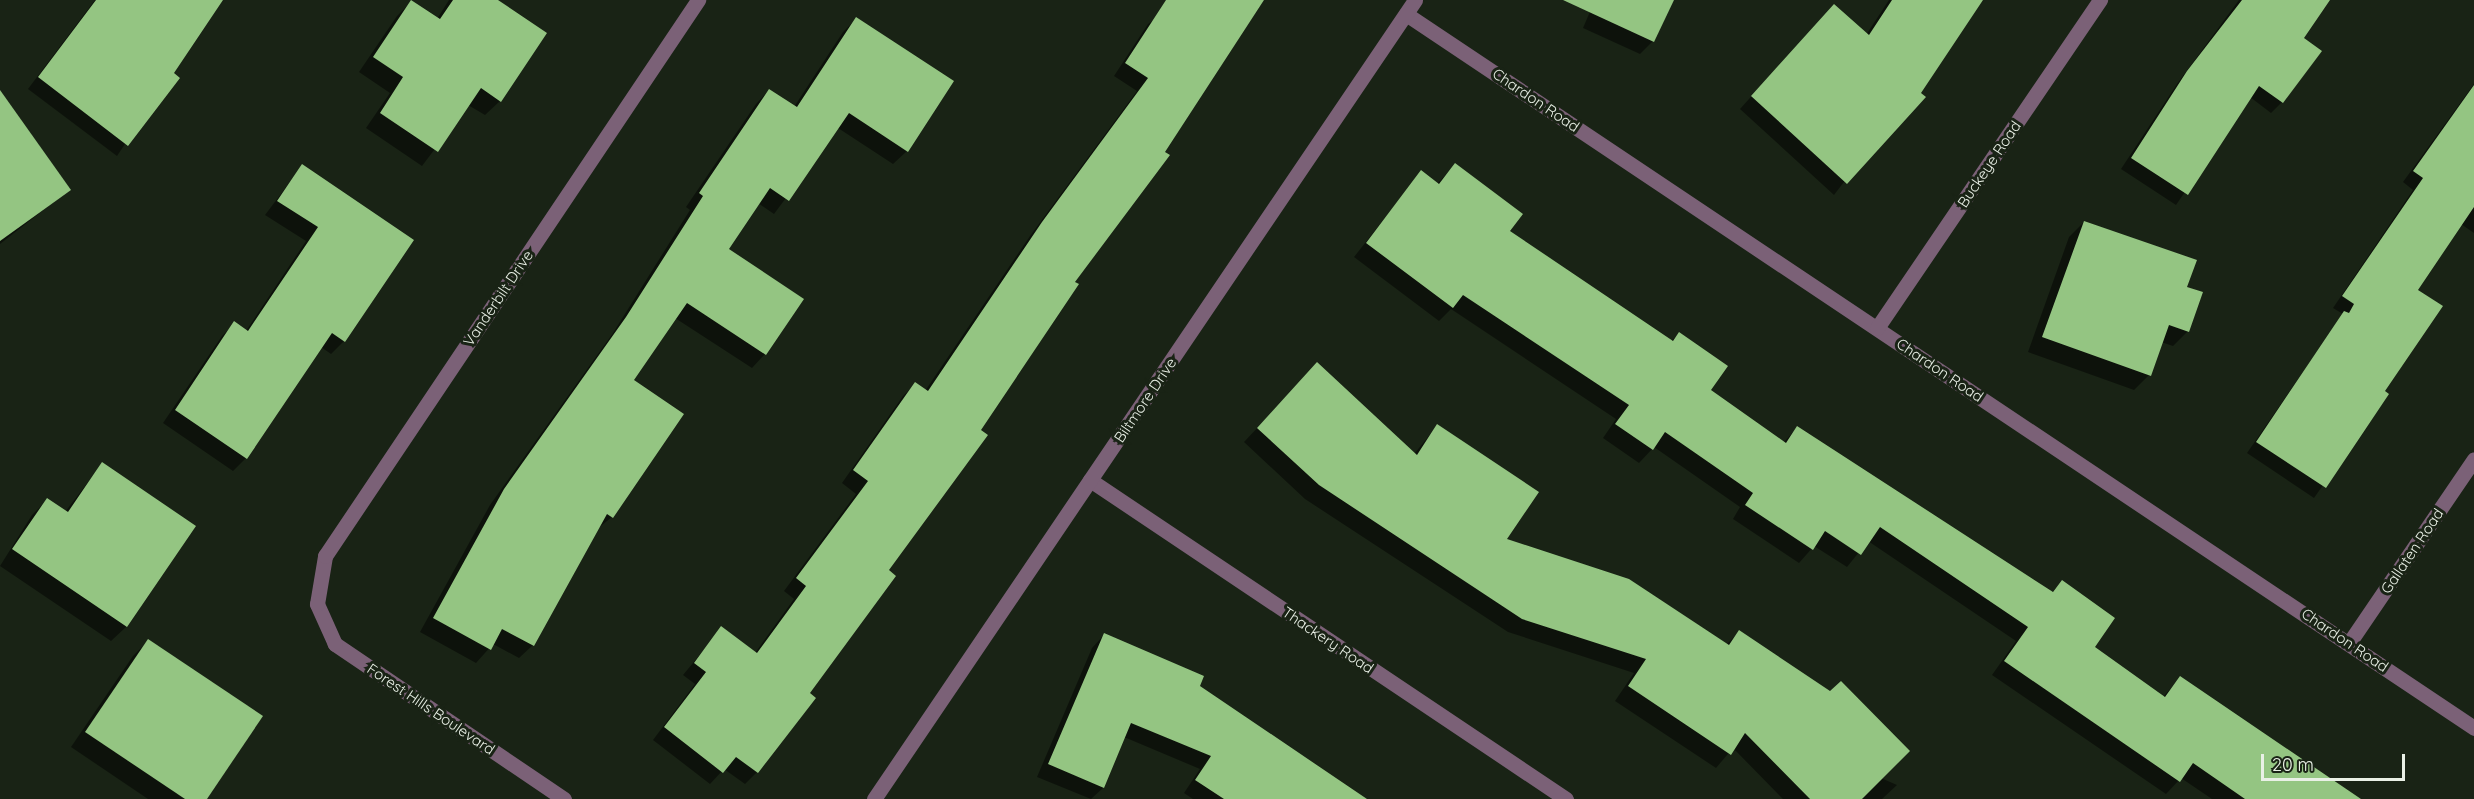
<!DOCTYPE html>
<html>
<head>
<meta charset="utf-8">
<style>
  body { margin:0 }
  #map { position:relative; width:2474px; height:799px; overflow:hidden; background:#192315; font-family:Quicksand,sans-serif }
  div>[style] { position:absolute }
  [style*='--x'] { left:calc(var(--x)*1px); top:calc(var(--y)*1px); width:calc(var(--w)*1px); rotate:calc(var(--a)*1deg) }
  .shadow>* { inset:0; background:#0007 }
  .building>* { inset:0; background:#94c582 }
  .minor>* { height:15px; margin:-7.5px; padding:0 7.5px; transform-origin:7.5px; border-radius:7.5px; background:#7b6177 }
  span { translate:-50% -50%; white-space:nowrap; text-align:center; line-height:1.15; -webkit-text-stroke:6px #192315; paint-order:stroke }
  .street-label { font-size:15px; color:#e9f0e6 }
  .scale { position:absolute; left:2261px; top:754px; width:144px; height:27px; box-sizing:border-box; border:3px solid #e9f0e6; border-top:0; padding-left:8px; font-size:18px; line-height:21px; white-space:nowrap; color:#e9f0e6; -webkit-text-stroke:4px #192315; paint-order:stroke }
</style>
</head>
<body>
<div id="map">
  <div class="shadow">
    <div style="clip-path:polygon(95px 0,221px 0,117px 156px,28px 89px)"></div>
    <div style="clip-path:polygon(449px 0,496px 0,500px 101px,485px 115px,468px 105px,422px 166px,366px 128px,390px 93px,359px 72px,397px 16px,411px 2px,437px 19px)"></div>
    <div style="clip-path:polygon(1182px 0,1264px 0,1073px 282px,757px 772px,745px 784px,724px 769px,710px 784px,653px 740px,695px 684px,683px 675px,722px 628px,755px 653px,794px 599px,784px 591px,856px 494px,842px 483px,903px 396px,915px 384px,925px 391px,1030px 236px,1137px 91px,1114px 76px,1148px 24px)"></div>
    <div style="clip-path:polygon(1595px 0,1672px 0,1653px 41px,1640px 54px,1583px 28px)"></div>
    <div style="clip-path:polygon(1889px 0,1982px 0,1834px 195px,1740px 109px,1822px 18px,1866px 35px)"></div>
    <div style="clip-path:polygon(2239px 0,2328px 0,2301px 38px,2282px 102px,2271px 113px,2250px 97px,2176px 205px,2121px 169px,2177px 84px)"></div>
    <div style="clip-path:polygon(856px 19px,907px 151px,893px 164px,838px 128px,774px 214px,758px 203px,727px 250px,765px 354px,752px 368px,675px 318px,632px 381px,612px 517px,597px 529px,533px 645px,519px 658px,493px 644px,476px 663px,420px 632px,490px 505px,613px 333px,690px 210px,686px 207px,756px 104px,769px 90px,794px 107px,843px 32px)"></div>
    <div style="clip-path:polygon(2474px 84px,2474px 233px,2461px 224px,2416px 290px,2383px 391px,2387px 394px,2314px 498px,2247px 453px,2343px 314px,2333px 308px,2413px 190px,2403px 182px)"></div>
    <div style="clip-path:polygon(0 92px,69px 190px,0 244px)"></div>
    <div style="clip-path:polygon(1455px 165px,1508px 231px,1671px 341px,1679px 334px,1709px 390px,1783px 443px,1797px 428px,2052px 592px,2062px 582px,2092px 647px,2163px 697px,2180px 678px,2360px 799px,2212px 799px,2181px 778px,2166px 794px,1992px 675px,2016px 641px,1868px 541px,1847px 567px,1814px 546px,1799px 563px,1733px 519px,1740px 507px,1654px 447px,1639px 463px,1603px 438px,1616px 419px,1451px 309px,1439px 321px,1354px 257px,1421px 172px,1437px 184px)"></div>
    <div style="clip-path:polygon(302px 166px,412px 240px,344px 341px,331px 354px,321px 347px,246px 458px,233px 471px,163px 423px,222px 336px,235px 323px,246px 331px,306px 241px,265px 215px)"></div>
    <div style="clip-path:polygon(2084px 222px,2185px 288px,2188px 331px,2173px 346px,2161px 342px,2149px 375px,2134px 390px,2028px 352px,2069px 237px)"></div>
    <div style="clip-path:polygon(1304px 378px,1414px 454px,1437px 426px,1505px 540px,1726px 645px,1739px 632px,1881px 778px,1897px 785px,1882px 799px,1783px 799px,1733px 748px,1716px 768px,1615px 701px,1634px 673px,1508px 632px,1305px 499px,1244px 442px)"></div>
    <div style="clip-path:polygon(102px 464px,194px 526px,126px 627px,111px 641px,0 566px,32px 515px,47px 500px,65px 512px)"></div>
    <div style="clip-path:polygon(1104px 635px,1198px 687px,1364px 799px,1193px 799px,1184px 793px,1200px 769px,1124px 737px,1103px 788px,1091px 799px,1037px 777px,1092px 648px)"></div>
    <div style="clip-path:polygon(148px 641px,205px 799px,148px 799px,71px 747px,133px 656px)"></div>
  </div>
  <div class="building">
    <div style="clip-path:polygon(96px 0,223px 0,174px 73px,180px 78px,128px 146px,38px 77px)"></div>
    <div style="clip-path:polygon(411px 0,440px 19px,453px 0,498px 0,547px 33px,501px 102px,481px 88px,438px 152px,380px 113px,403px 77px,373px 57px)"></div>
    <div style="clip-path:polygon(1166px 0,1264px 0,1165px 152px,1170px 155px,1075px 282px,1079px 284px,981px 430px,988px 435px,889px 570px,896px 576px,810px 693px,816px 698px,758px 773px,736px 757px,723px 773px,664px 727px,706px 672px,694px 663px,721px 626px,757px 653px,806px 586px,796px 578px,868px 481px,853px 470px,915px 382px,928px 391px,1042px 222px,1148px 78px,1125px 63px)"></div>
    <div style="clip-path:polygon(1563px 0,1674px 0,1654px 42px)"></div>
    <div style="clip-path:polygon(1892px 0,1983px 0,1921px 93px,1926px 97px,1847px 184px,1751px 96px,1834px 4px,1869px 35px)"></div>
    <div style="clip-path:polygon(2242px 0,2330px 0,2304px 38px,2322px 51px,2283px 103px,2259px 86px,2188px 195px,2131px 158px,2187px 71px)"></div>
    <div style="clip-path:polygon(856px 17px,954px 81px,908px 152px,849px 113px,789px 201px,770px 188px,729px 249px,804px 299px,766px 355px,687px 303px,634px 380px,684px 414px,613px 518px,607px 514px,534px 646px,502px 629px,491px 650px,433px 618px,504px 489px,626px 317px,703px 196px,699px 193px,769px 89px,797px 107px)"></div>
    <div style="clip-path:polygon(2474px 85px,2474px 207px,2418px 290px,2443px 306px,2385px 391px,2389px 394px,2326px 488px,2256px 442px,2344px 311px,2349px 313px,2354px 304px,2342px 296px,2423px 178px,2413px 171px)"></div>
    <div style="clip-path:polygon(0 90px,71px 190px,0 241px)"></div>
    <div style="clip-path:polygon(1455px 163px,1523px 214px,1510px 231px,1673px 341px,1679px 332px,1728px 366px,1711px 390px,1786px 443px,1797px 426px,2053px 592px,2062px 580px,2115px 618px,2095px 647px,2165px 697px,2180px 676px,2361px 799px,2245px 799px,2193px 763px,2180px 782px,2004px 661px,2028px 627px,1880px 527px,1861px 555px,1825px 531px,1813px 550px,1745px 505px,1753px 493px,1665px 432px,1653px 450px,1615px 424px,1629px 405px,1463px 295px,1453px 308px,1366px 243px,1421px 170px,1439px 184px)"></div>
    <div style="clip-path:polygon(302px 164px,414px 240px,345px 342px,332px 333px,247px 459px,175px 410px,234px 321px,248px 331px,318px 227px,277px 201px)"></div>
    <div style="clip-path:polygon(2084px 221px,2197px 260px,2187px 287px,2203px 292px,2189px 332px,2169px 325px,2151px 376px,2042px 337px)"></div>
    <div style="clip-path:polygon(1317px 362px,1417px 455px,1437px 424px,1539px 492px,1507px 539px,1629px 579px,1729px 645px,1739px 630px,1830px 691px,1841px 681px,1910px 751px,1862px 799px,1810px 799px,1745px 733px,1731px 755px,1628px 686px,1646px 659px,1522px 619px,1319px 485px,1257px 428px)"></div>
    <div style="clip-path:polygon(102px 462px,196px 526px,127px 627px,12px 549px,47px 498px,68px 512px)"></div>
    <div style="clip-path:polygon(1104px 633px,1204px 676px,1200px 686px,1367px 799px,1224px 799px,1195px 780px,1211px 756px,1131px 723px,1104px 788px,1048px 764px)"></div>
    <div style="clip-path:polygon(148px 639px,263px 716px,207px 799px,185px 799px,85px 732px)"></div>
  </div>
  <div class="minor">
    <div style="--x:1406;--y:14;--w:1285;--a:33.76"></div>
    <div style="--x:1877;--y:328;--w:397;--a:-55.8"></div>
    <div style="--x:1090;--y:480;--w:573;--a:33.83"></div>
    <div style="--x:2349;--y:643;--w:222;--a:-55.8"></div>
    <div style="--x:564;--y:799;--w:277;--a:-145.9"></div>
    <div style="--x:335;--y:644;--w:44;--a:-114.2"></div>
    <div style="--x:317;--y:604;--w:49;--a:-80.5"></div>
    <div style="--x:325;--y:556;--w:670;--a:-56.14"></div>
    <div style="--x:874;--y:799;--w:965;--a:-55.9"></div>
  </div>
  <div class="street-label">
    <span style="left:1536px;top:100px;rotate:34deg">Chardon Road</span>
    <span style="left:1989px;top:164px;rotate:-56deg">Buckeye Road</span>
    <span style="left:498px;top:298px;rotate:-56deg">Vanderbilt Drive</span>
    <span style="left:1940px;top:370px;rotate:34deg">Chardon Road</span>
    <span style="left:1145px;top:400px;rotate:-56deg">Biltmore Drive</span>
    <span style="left:2412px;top:551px;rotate:-56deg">Gallaten Road</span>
    <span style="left:1328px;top:640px;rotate:34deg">Thackery Road</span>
    <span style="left:2345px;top:640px;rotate:34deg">Chardon Road</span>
    <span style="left:431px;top:709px;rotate:34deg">Forest Hills Boulevard</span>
  </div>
  <div class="scale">20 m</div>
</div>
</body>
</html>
